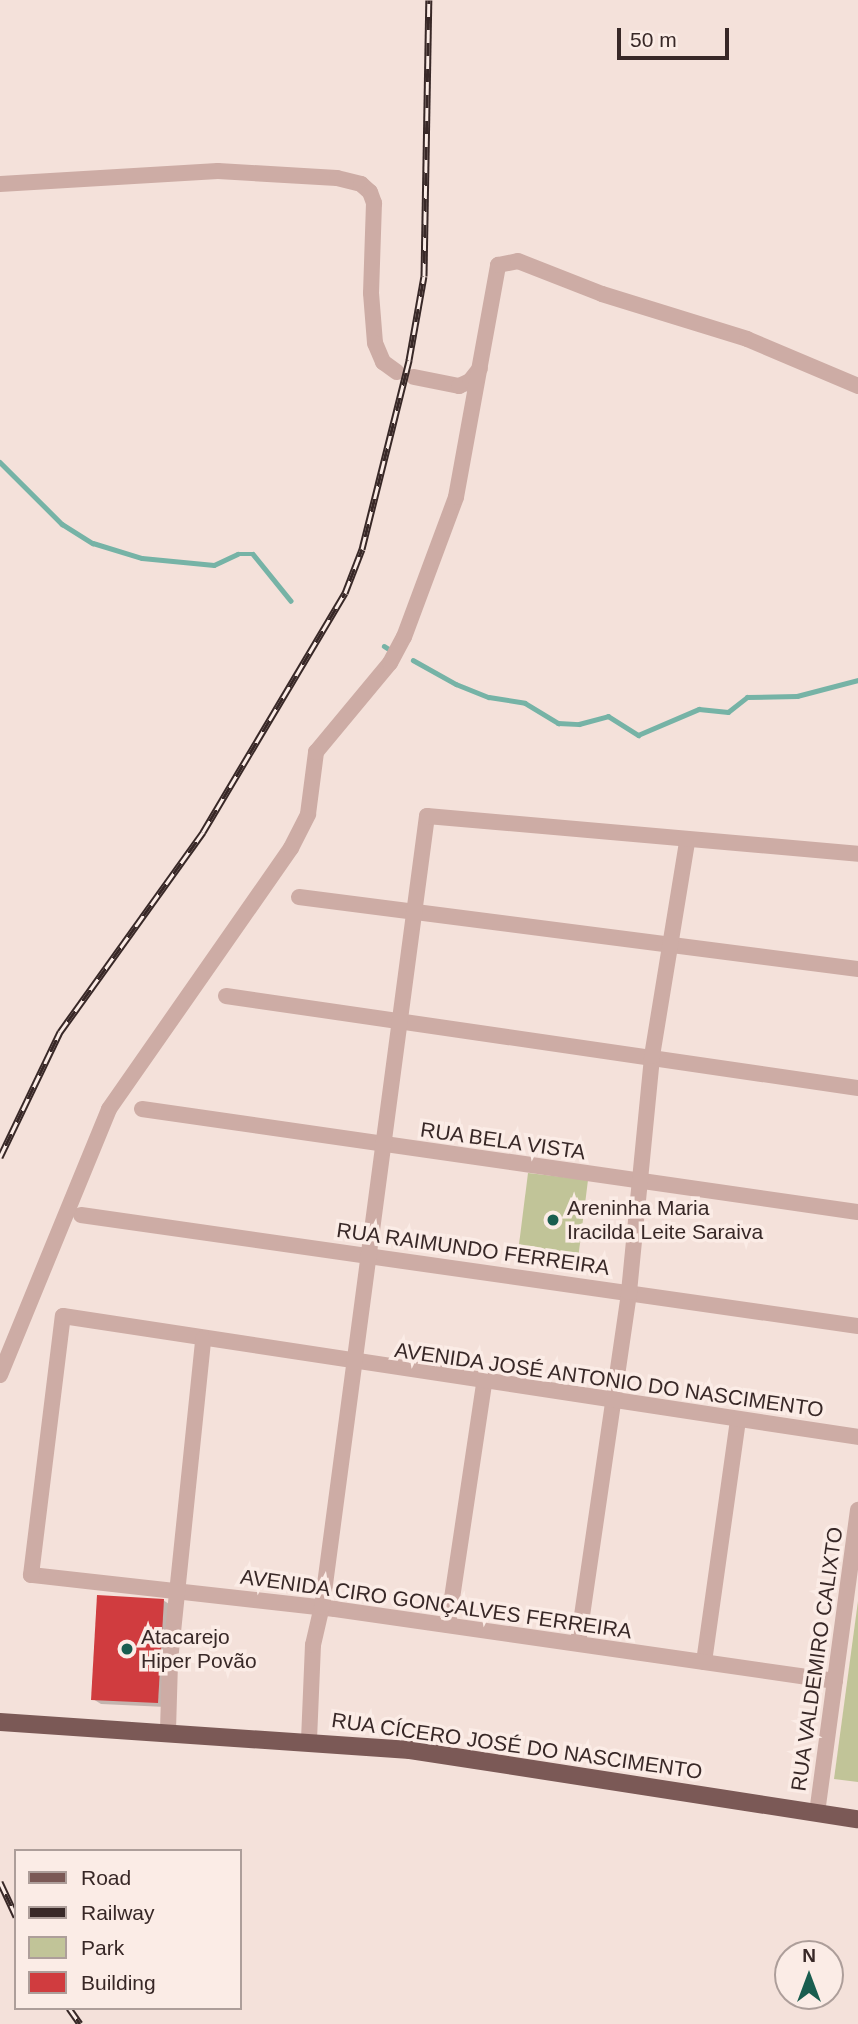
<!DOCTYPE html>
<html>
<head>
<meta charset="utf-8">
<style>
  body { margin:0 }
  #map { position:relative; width:858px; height:2024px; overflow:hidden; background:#f4e1da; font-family:Helvetica,sans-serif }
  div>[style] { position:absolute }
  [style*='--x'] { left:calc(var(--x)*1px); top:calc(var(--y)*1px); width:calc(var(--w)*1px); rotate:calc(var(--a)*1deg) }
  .green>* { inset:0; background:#c1c498 }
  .shadow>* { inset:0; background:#0003 }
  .stream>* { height:4.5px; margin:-2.25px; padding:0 2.25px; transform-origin:2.25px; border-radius:2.25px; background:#76b3a6 }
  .building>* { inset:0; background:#d03c3f }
  .minor>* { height:16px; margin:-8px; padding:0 8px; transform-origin:8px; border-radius:8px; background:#cdaca5 }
  .major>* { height:18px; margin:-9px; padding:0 9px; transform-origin:9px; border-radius:9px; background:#7b5956 }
  .rail>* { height:7px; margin-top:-3.5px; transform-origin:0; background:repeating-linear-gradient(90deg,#fbece6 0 13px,#382827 0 26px); box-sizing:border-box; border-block:2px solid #382827 }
  .dots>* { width:19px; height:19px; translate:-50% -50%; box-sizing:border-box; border:4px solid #fbece6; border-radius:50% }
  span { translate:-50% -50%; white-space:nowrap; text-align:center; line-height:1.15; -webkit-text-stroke:7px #fbece6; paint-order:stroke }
  .street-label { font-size:21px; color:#382827 }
  .poi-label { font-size:21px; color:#382827 }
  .left { translate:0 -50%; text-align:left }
  .legend { position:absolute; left:14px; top:1849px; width:228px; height:161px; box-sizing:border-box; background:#fbece6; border:2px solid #ad9e9a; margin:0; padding:9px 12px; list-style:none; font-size:21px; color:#382827 }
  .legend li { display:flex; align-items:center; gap:14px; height:35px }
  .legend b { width:35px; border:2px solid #ad9e9a }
  .north { position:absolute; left:774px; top:1940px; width:70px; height:70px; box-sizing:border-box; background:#fbece6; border:2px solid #ad9e9a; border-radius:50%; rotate:0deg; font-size:19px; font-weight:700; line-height:28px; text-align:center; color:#382827 }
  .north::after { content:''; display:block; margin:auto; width:24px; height:32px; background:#195d4f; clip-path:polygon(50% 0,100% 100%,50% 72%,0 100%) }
  .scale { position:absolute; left:617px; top:28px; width:112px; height:32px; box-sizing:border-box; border:4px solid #382827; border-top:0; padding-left:9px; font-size:21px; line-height:24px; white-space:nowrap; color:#382827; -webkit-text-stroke:5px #fbece6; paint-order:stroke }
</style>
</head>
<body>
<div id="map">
  <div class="green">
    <div style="clip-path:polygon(528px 1173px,588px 1180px,577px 1267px,517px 1260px)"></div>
    <div style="clip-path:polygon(858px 1601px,858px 1782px,834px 1779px)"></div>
  </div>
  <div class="shadow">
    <div style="clip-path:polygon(163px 1600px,172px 1606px,166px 1707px,101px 1704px,93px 1699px)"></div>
  </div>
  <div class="stream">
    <div style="--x:0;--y:462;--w:88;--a:45"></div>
    <div style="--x:62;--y:524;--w:36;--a:32"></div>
    <div style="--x:93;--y:543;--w:51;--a:17"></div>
    <div style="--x:142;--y:558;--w:72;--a:5.6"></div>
    <div style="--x:214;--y:565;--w:26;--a:-25"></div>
    <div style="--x:238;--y:554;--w:15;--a:0"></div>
    <div style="--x:253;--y:554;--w:60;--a:51"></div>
    <div style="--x:384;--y:646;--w:6;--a:31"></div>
    <div style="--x:413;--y:660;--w:49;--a:29.2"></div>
    <div style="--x:456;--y:684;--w:35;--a:22"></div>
    <div style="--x:489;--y:697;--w:36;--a:9"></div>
    <div style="--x:525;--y:703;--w:39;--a:31"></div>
    <div style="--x:558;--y:723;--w:21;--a:3"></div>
    <div style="--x:579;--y:724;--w:30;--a:-15"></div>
    <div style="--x:608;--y:716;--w:36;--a:32"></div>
    <div style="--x:638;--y:735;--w:66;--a:-23.1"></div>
    <div style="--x:699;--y:709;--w:29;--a:6"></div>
    <div style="--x:728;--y:712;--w:24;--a:-38"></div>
    <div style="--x:747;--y:697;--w:50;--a:-1.1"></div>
    <div style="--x:797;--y:696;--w:63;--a:-14.7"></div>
  </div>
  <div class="building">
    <div style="clip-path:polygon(97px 1595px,164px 1599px,158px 1703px,91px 1700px)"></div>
  </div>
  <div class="minor">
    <div style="--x:0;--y:184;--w:218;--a:-3.4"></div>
    <div style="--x:218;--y:171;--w:119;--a:3.4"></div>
    <div style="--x:337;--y:178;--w:25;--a:14"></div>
    <div style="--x:361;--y:184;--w:12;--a:42"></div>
    <div style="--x:370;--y:192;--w:12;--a:70"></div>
    <div style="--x:374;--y:203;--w:90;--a:91.9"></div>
    <div style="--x:371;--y:293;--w:50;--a:85.4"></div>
    <div style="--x:375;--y:343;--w:21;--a:67"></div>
    <div style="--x:383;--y:362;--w:17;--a:36"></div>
    <div style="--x:414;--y:377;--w:46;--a:11.3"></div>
    <div style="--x:459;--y:386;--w:12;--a:-24"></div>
    <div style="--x:470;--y:381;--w:16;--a:-52"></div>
    <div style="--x:299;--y:897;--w:564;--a:7.34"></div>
    <div style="--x:226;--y:996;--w:639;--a:8.28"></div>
    <div style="--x:142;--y:1109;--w:723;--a:8.19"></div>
    <div style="--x:81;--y:1215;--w:785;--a:8.13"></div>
    <div style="--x:0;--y:1375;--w:287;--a:-67.7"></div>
    <div style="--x:109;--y:1109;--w:318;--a:-55.1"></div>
    <div style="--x:291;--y:848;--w:38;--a:-63"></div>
    <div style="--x:308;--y:814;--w:63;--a:-82.6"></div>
    <div style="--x:316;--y:752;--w:116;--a:-50.3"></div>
    <div style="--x:390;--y:663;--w:30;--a:-62"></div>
    <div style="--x:404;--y:637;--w:149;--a:-69.6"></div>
    <div style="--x:456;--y:497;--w:236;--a:-79.7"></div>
    <div style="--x:498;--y:265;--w:20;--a:-11"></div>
    <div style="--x:518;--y:261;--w:90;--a:21.4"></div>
    <div style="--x:602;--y:294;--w:152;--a:17.2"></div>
    <div style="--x:747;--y:339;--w:121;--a:22.9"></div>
    <div style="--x:448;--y:1625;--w:245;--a:-81.5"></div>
    <div style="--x:578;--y:1643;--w:355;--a:-81.7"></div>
    <div style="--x:629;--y:1292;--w:237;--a:-84.4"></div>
    <div style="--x:652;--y:1056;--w:217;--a:-80.7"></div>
    <div style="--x:704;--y:1662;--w:244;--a:-82"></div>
    <div style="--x:835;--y:1681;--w:505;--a:-171.81"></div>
    <div style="--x:335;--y:1609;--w:306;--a:-173.6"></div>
    <div style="--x:31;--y:1575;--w:261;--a:-83"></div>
    <div style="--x:63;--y:1316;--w:804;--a:8.65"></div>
    <div style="--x:168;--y:1730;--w:69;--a:-88.3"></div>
    <div style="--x:170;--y:1661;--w:324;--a:-84.1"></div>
    <div style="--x:309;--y:1740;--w:95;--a:-87.6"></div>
    <div style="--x:313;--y:1645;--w:39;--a:-77"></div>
    <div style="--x:322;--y:1607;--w:798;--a:-82.44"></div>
    <div style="--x:427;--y:816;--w:433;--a:5"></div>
    <div style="--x:817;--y:1813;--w:306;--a:-82.3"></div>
  </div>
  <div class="major">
    <div style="--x:0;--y:1722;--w:411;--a:3.9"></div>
    <div style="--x:410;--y:1750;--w:453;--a:8.8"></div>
  </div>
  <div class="rail">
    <div style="--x:0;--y:1157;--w:139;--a:-64.4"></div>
    <div style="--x:60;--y:1032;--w:246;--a:-54.4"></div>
    <div style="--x:203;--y:832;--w:278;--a:-59.3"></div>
    <div style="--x:345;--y:593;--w:47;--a:-68.9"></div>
    <div style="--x:362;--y:549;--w:195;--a:-76"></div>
    <div style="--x:409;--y:360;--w:85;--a:-79.9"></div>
    <div style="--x:424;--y:276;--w:276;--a:-89"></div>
    <div style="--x:0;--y:1882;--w:38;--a:65"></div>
    <div style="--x:69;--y:2008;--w:19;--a:55"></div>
  </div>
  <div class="dots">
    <div style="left:553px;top:1220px;background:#195d4f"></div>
    <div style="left:127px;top:1649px;background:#195d4f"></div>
  </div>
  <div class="street-label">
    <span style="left:503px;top:1141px;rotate:8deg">RUA BELA VISTA</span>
    <span style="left:473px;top:1249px;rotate:8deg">RUA RAIMUNDO FERREIRA</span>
    <span style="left:609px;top:1380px;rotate:8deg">AVENIDA JOSÉ ANTONIO DO NASCIMENTO</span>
    <span style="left:436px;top:1604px;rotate:8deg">AVENIDA CIRO GONÇALVES FERREIRA</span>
    <span style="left:817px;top:1659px;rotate:-82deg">RUA VALDEMIRO CALIXTO</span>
    <span style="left:517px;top:1746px;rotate:8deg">RUA CÍCERO JOSÉ DO NASCIMENTO</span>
  </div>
  <div class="poi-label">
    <span class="left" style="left:567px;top:1220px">Areninha Maria<br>Iracilda Leite Saraiva</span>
    <span class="left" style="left:141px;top:1649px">Atacarejo<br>Hiper Povão</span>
  </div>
  <ul class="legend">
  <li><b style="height:9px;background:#7b5956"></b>Road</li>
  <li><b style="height:9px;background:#382827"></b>Railway</li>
  <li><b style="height:19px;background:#c1c498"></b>Park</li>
  <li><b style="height:19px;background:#d03c3f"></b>Building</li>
  </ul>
  <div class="north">N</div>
  <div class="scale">50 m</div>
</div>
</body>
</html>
